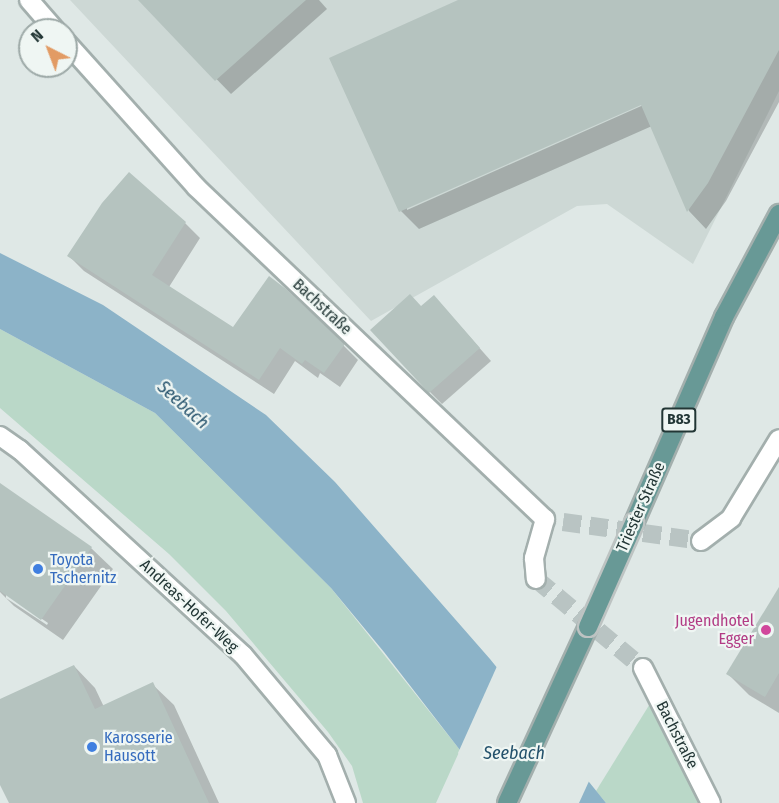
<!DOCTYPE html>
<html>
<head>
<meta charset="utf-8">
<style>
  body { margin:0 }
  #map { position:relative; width:779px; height:803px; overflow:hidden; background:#dfe8e6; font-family:"Fira Sans Condensed",sans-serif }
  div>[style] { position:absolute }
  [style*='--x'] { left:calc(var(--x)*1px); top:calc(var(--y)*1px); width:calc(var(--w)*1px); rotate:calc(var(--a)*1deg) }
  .built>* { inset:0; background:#cdd8d5 }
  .green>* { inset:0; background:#bad8c8 }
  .water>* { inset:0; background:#8cb3c8 }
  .pier>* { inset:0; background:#dfe8e6 }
  .shadow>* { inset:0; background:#0003 }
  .building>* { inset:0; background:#b5c3bf }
  .minor-tunnel>* { height:18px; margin-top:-9px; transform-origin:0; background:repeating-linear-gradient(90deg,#b9c4c3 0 18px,transparent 0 27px) }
  .roads { filter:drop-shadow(2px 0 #a3afad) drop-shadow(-2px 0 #a3afad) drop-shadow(0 2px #a3afad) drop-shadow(0 -2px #a3afad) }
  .minor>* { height:18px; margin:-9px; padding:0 9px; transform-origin:9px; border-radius:9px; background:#fff }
  .primary>* { height:18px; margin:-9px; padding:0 9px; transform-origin:9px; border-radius:9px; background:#689996 }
  .bridges { filter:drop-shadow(2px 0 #bdc3c2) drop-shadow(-2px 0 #bdc3c2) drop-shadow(0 2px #bdc3c2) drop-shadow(0 -2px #bdc3c2) }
  .primary-bridge>* { height:18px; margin:-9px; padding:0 9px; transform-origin:9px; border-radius:9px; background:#689996 }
  .dots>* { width:16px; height:16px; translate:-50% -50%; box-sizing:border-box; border:3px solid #eff6f3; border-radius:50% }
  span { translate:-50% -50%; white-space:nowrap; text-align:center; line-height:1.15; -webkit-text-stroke:4.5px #eff6f3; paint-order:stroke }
  .shield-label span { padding:2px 4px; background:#eff6f3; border:2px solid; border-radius:4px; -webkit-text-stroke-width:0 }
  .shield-label { font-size:15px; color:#223635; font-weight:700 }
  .street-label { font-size:16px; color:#223635 }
  .shop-label { font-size:16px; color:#366cbe }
  .left { translate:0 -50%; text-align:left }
  .hotel-label { font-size:16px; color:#b23c85 }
  .right { translate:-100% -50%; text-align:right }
  .water-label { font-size:18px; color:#23516b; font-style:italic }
  .north { position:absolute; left:18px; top:18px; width:60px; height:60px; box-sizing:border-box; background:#eff6f3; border:2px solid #9da9a7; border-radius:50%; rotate:318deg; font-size:16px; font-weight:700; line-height:24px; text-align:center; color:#223635 }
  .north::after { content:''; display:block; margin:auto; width:21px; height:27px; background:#e29b64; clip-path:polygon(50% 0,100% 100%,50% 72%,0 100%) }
</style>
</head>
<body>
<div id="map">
  <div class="built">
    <div style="clip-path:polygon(70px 0,779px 0,779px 91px,693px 264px,607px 204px,577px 206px,371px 321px)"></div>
  </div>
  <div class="green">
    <div style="clip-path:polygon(0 329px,155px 413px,331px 588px,460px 750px,436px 803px,363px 803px,352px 766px,328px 732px,226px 611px,169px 554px,0 408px)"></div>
    <div style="clip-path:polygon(656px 694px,718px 803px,606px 803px,596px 791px)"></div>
  </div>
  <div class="water">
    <div style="clip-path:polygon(0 253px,103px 305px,266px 415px,335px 482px,490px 659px,606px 803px,501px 803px,384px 652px,331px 588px,155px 413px,0 329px)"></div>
  </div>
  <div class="pier">
    <div style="clip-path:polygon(498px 664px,590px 779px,579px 803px,497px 803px,458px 753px)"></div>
  </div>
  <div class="shadow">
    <div style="clip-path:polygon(140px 0,319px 0,327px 9px,231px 94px)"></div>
    <div style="clip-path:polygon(evenodd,461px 0,779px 0,779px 102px,726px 201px,706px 229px,689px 211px,652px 126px,419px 229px,401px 211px,461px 0,647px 100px,648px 103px,407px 210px,407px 207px,647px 100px)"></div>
    <div style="clip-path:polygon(185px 223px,200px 238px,169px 287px,233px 329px,343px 345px,358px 360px,340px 387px,320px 373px,318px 378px,295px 361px,274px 394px,84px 271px,69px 256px)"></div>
    <div style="clip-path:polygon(421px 307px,446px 310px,491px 361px,442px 404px,430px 392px)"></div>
    <div style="clip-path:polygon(evenodd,0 485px,91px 548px,113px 569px,63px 640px,14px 606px,0 592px,0 485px,6px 594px,48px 623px,47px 625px,6px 598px,6px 594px)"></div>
    <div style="clip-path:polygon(779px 590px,779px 713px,749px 695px,728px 674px)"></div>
    <div style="clip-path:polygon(74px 666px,95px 688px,104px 707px,152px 684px,174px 705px,219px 803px,10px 803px,0 781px,0 701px)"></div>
  </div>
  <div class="building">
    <div style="clip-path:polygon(138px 0,306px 0,215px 81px)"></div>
    <div style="clip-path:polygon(458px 0,779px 0,779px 50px,708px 183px,687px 212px,641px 105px,399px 212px,329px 58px)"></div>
    <div style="clip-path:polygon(129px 172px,186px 222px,152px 275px,233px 327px,269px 276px,286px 289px,345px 344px,324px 373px,305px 360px,302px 364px,280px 348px,259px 380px,67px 256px,102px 203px)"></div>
    <div style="clip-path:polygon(410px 294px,421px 306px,434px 295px,480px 348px,429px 393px,370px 330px)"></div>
    <div style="clip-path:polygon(0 483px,92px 547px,41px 620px,0 591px)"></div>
    <div style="clip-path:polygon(779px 587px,779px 673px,765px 697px,726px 674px)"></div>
    <div style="clip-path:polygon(74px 665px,95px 709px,153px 682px,209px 803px,9px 803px,0 785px,0 699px)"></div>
  </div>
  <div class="minor-tunnel">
    <div style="--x:563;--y:522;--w:139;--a:7.8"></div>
    <div style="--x:536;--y:579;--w:139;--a:39.8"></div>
  </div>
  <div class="roads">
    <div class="minor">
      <div style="--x:29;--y:0;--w:40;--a:49"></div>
      <div style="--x:66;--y:42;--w:195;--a:48.1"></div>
      <div style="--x:196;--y:187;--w:482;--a:43.6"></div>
      <div style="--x:545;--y:519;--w:41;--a:105.8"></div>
      <div style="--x:534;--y:558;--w:21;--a:85"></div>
      <div style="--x:0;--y:436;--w:24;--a:35"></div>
      <div style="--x:20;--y:450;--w:303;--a:42.6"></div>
      <div style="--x:243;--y:655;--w:131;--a:50"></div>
      <div style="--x:327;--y:755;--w:52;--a:68.4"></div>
      <div style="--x:701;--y:541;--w:38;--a:-37"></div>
      <div style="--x:731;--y:518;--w:92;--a:-58.7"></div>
      <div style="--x:643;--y:668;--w:151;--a:63.3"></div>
    </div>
    <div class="primary">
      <div style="--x:634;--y:523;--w:225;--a:-66.4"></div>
      <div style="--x:724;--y:317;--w:117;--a:-61.9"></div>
      <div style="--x:507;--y:803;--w:194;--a:-65.3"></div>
    </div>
  </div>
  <div class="bridges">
    <div class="primary-bridge">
      <div style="--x:588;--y:627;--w:114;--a:-66.1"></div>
    </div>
  </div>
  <div class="dots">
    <div style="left:38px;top:569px;background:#3f7fe0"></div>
    <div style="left:766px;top:630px;background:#d1479c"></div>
    <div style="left:92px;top:747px;background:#3f7fe0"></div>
  </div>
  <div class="shield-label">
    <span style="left:679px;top:420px">B83</span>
  </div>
  <div class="street-label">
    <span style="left:322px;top:307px;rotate:43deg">Bachstraße</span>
    <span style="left:641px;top:507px;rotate:-66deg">Triester Straße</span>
    <span style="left:189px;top:606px;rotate:43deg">Andreas-Hofer-Weg</span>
    <span style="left:677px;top:735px;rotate:63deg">Bachstraße</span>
  </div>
  <div class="shop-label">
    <span class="left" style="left:50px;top:569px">Toyota<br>Tschernitz</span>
    <span class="left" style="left:104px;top:747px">Karosserie<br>Hausott</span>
  </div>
  <div class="hotel-label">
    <span class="right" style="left:754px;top:630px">Jugendhotel<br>Egger</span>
  </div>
  <div class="water-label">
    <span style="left:183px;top:405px;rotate:42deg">Seebach</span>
    <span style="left:514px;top:753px">Seebach</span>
  </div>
  <div class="north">N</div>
</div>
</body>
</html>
